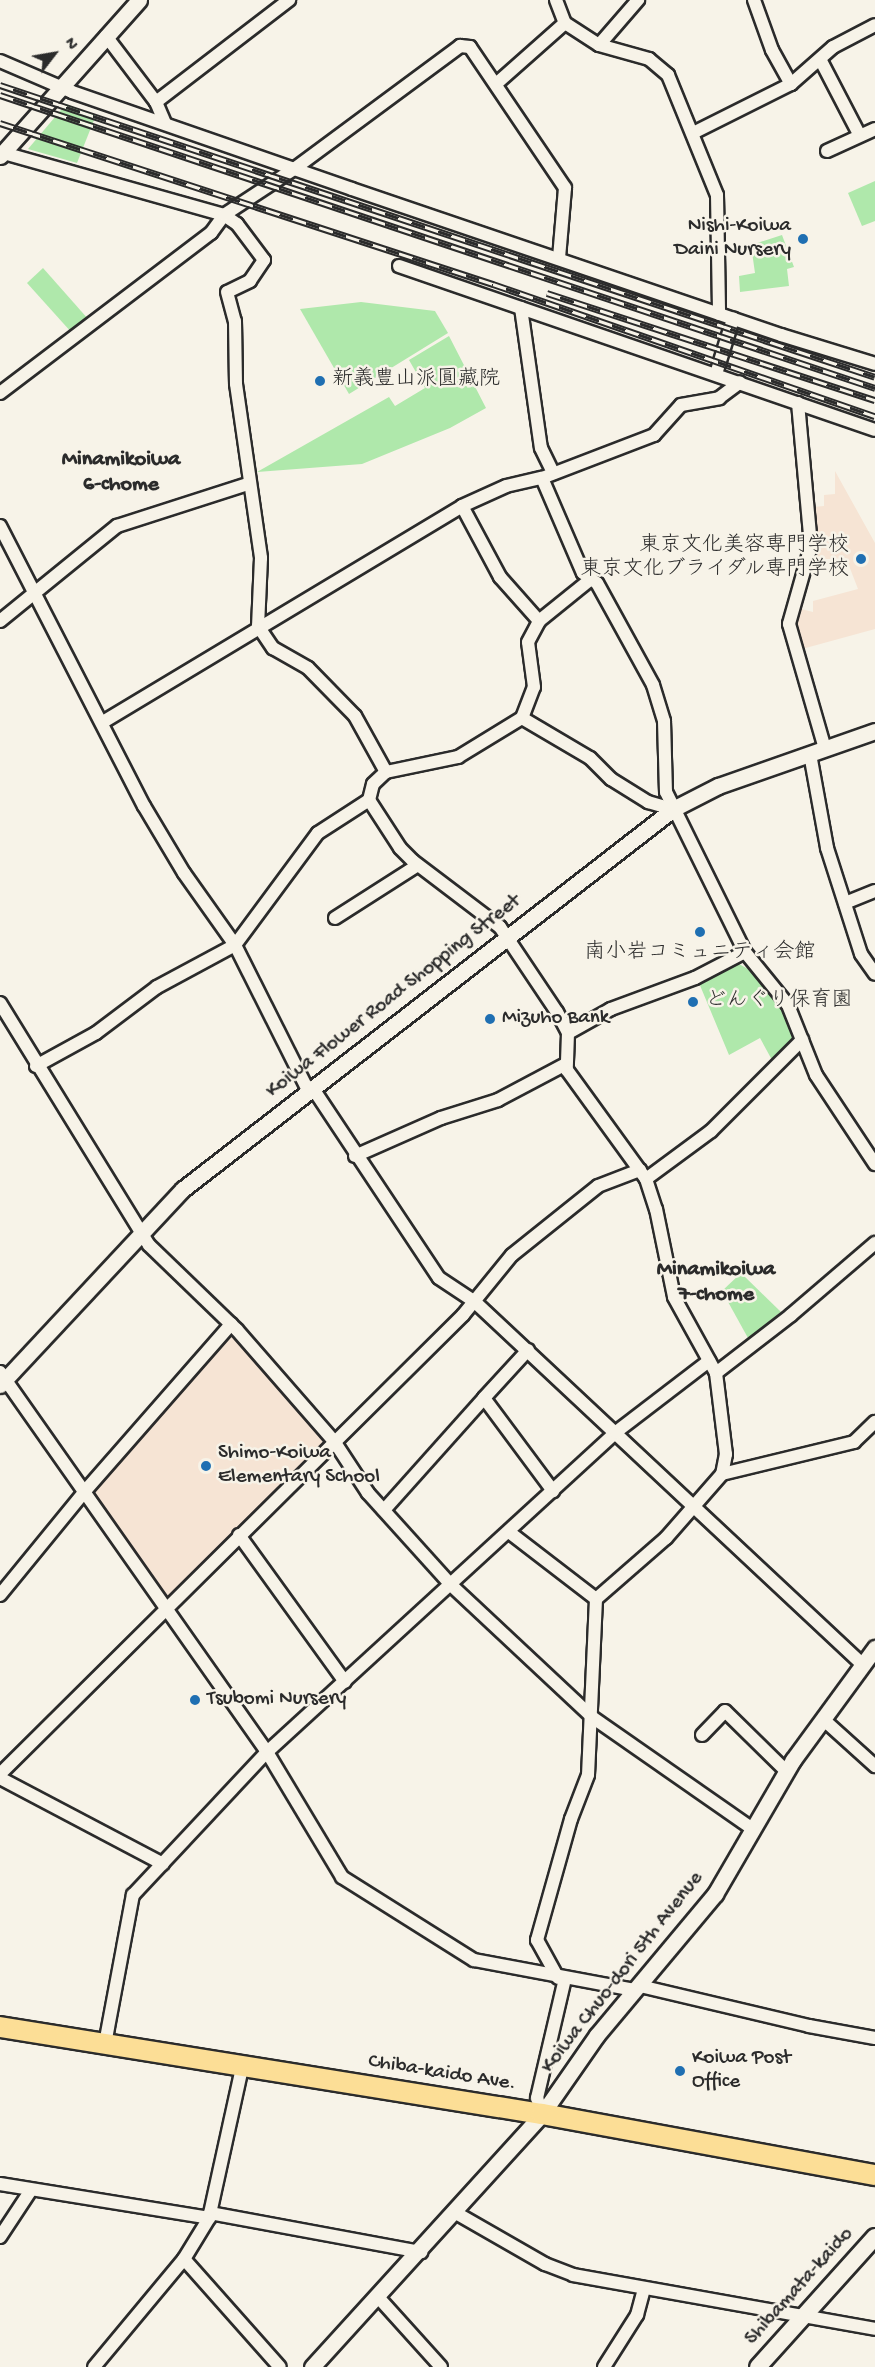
<!DOCTYPE html>
<html>
<head>
<meta charset="utf-8">
<style>
  body { margin:0 }
  #map { position:relative; width:875px; height:2367px; overflow:hidden; background:#f7f3e8; font-family:"Gochi Hand","Klee One",sans-serif }
  div>[style] { position:absolute }
  [style*='--x'] { left:calc(var(--x)*1px); top:calc(var(--y)*1px); width:calc(var(--w)*1px); rotate:calc(var(--a)*1deg) }
  .built>* { inset:0; background:#f6e4d4 }
  .green>* { inset:0; background:#afe8ab }
  .roads { filter:drop-shadow(2px 0 #2b2b2b) drop-shadow(-2px 0 #2b2b2b) drop-shadow(0 2px #2b2b2b) drop-shadow(0 -2px #2b2b2b) }
  .minor>* { height:12px; margin:-6px; padding:0 6px; transform-origin:6px; border-radius:6px; background:#f7f3e8 }
  .tertiary>* { height:15px; margin:-7.5px; padding:0 7.5px; transform-origin:7.5px; border-radius:7.5px; background:#f7f3e8 }
  .secondary>* { height:16px; margin:-8px; padding:0 8px; transform-origin:8px; border-radius:8px; background:#f7f3e8 }
  .trunk>* { height:20px; margin:-10px; padding:0 10px; transform-origin:10px; border-radius:10px; background:#fcde96 }
  .rail>* { height:7px; margin-top:-3.5px; transform-origin:0; background:repeating-linear-gradient(90deg,#f7f3e8 0 14px,#2b2b2b 0 28px); box-sizing:border-box; border-block:2px solid #2b2b2b }
  .dots>* { width:16px; height:16px; translate:-50% -50%; box-sizing:border-box; border:3px solid #f7f3e8; border-radius:50% }
  span { translate:-50% -50%; white-space:nowrap; text-align:center; line-height:1.15; -webkit-text-stroke:5px #f7f3e8; paint-order:stroke }
  .poi-label { font-size:21px; color:#2b2b2b }
  .right { translate:-100% -50%; text-align:right }
  .left { translate:0 -50%; text-align:left }
  .street-label { font-size:21px; color:#2b2b2b }
  .neighbourhood-label { font-size:22px; color:#2b2b2b; font-weight:700 }
  .north { position:absolute; left:24px; top:24px; width:60px; height:60px; -webkit-text-stroke:4px #f7f3e8; paint-order:stroke; rotate:59deg; font-size:16px; font-weight:700; line-height:24px; text-align:center; color:#2b2b2b }
  .north::after { content:''; display:block; margin:auto; width:21px; height:27px; background:#2b2b2b; clip-path:polygon(50% 0,100% 100%,50% 72%,0 100%) }
</style>
</head>
<body>
<div id="map">
  <div class="built">
    <div style="clip-path:polygon(835px 471px,875px 543px,875px 629px,802px 649px,794px 619px,797px 608px,813px 612px,813px 601px,858px 589px,846px 558px,813px 560px,813px 507px,824px 506px,824px 495px,835px 494px)"></div>
    <div style="clip-path:polygon(228px 1334px,233px 1334px,323px 1439px,322px 1443px,170px 1595px,165px 1595px,92px 1489px)"></div>
  </div>
  <div class="green">
    <div style="clip-path:polygon(66px 104px,96px 115px,77px 163px,28px 149px)"></div>
    <div style="clip-path:polygon(875px 181px,875px 221px,862px 226px,848px 193px)"></div>
    <div style="clip-path:polygon(782px 235px,794px 267px,787px 269px,789px 286px,740px 292px,739px 276px,755px 273px,751px 245px)"></div>
    <div style="clip-path:polygon(43px 268px,89px 320px,72px 333px,27px 283px)"></div>
    <div style="clip-path:polygon(361px 302px,435px 311px,448px 333px,349px 394px,300px 309px)"></div>
    <div style="clip-path:polygon(449px 336px,486px 408px,450px 428px,362px 464px,257px 472px,389px 397px,395px 406px,425px 388px,409px 360px)"></div>
    <div style="clip-path:polygon(739px 964px,759px 975px,782px 1010px,793px 1040px,772px 1060px,760px 1038px,729px 1055px,699px 983px)"></div>
    <div style="clip-path:polygon(741px 1273px,781px 1312px,748px 1338px,722px 1291px)"></div>
  </div>
  <div class="roads">
    <div class="minor">
      <div style="--x:556;--y:0;--w:25;--a:69"></div>
      <div style="--x:565;--y:23;--w:40;--a:32.9"></div>
      <div style="--x:599;--y:45;--w:52;--a:15.6"></div>
      <div style="--x:649;--y:59;--w:25;--a:40"></div>
      <div style="--x:668;--y:75;--w:130;--a:67.8"></div>
      <div style="--x:717;--y:195;--w:119;--a:89"></div>
      <div style="--x:754;--y:0;--w:53;--a:70.2"></div>
      <div style="--x:772;--y:50;--w:39;--a:61"></div>
      <div style="--x:106;--y:36;--w:83;--a:52.9"></div>
      <div style="--x:156;--y:102;--w:23;--a:67"></div>
      <div style="--x:599;--y:45;--w:60;--a:-49.1"></div>
      <div style="--x:820;--y:59;--w:85;--a:62.5"></div>
      <div style="--x:0;--y:61;--w:78;--a:23.3"></div>
      <div style="--x:72;--y:92;--w:296;--a:19.1"></div>
      <div style="--x:352;--y:189;--w:453;--a:18.8"></div>
      <div style="--x:781;--y:335;--w:98;--a:17.1"></div>
      <div style="--x:496;--y:84;--w:92;--a:-41.5"></div>
      <div style="--x:156;--y:102;--w:168;--a:-37.5"></div>
      <div style="--x:693;--y:133;--w:110;--a:-26.6"></div>
      <div style="--x:791;--y:84;--w:56;--a:-41.4"></div>
      <div style="--x:833;--y:47;--w:47;--a:-27.6"></div>
      <div style="--x:827;--y:151;--w:53;--a:-24.6"></div>
      <div style="--x:0;--y:152;--w:233;--a:15.7"></div>
      <div style="--x:224;--y:215;--w:16;--a:35"></div>
      <div style="--x:237;--y:224;--w:45;--a:53.1"></div>
      <div style="--x:264;--y:260;--w:25;--a:124"></div>
      <div style="--x:250;--y:281;--w:25;--a:154"></div>
      <div style="--x:227;--y:292;--w:30;--a:75"></div>
      <div style="--x:235;--y:321;--w:63;--a:89.1"></div>
      <div style="--x:236;--y:384;--w:176;--a:81.8"></div>
      <div style="--x:261;--y:558;--w:68;--a:92.5"></div>
      <div style="--x:258;--y:626;--w:27;--a:56"></div>
      <div style="--x:273;--y:648;--w:40;--a:29.7"></div>
      <div style="--x:308;--y:668;--w:67;--a:45.6"></div>
      <div style="--x:355;--y:716;--w:64;--a:61"></div>
      <div style="--x:399;--y:266;--w:503;--a:19.01"></div>
      <div style="--x:521;--y:308;--w:141;--a:81.9"></div>
      <div style="--x:541;--y:448;--w:28;--a:64"></div>
      <div style="--x:716;--y:374;--w:58;--a:-72.8"></div>
      <div style="--x:0;--y:393;--w:265;--a:-37.2"></div>
      <div style="--x:211;--y:233;--w:22;--a:-54"></div>
      <div style="--x:224;--y:215;--w:84;--a:-33.3"></div>
      <div style="--x:294;--y:169;--w:207;--a:-36.5"></div>
      <div style="--x:460;--y:46;--w:10;--a:6"></div>
      <div style="--x:470;--y:47;--w:170;--a:56"></div>
      <div style="--x:565;--y:188;--w:70;--a:94.9"></div>
      <div style="--x:798;--y:403;--w:144;--a:84.8"></div>
      <div style="--x:811;--y:546;--w:81;--a:105.8"></div>
      <div style="--x:789;--y:624;--w:130;--a:73.9"></div>
      <div style="--x:542;--y:478;--w:120;--a:-21"></div>
      <div style="--x:654;--y:435;--w:40;--a:-48"></div>
      <div style="--x:681;--y:405;--w:39;--a:-10"></div>
      <div style="--x:719;--y:398;--w:26;--a:-37"></div>
      <div style="--x:462;--y:506;--w:48;--a:-24.4"></div>
      <div style="--x:506;--y:486;--w:37;--a:-13"></div>
      <div style="--x:542;--y:478;--w:103;--a:66.7"></div>
      <div style="--x:583;--y:573;--w:17;--a:36"></div>
      <div style="--x:597;--y:583;--w:116;--a:61.2"></div>
      <div style="--x:653;--y:685;--w:38;--a:73"></div>
      <div style="--x:664;--y:721;--w:71;--a:88.4"></div>
      <div style="--x:666;--y:792;--w:178;--a:63.7"></div>
      <div style="--x:745;--y:952;--w:56;--a:152.5"></div>
      <div style="--x:695;--y:978;--w:90;--a:159.7"></div>
      <div style="--x:611;--y:1009;--w:49;--a:150.8"></div>
      <div style="--x:0;--y:526;--w:315;--a:62.8"></div>
      <div style="--x:144;--y:806;--w:78;--a:59.2"></div>
      <div style="--x:184;--y:873;--w:88;--a:54.7"></div>
      <div style="--x:235;--y:945;--w:162;--a:63.3"></div>
      <div style="--x:0;--y:621;--w:151;--a:-39.1"></div>
      <div style="--x:117;--y:526;--w:138;--a:-17.8"></div>
      <div style="--x:522;--y:718;--w:79;--a:30.5"></div>
      <div style="--x:590;--y:758;--w:30;--a:45"></div>
      <div style="--x:611;--y:779;--w:44;--a:31.9"></div>
      <div style="--x:648;--y:802;--w:26;--a:16"></div>
      <div style="--x:103;--y:722;--w:419;--a:-31"></div>
      <div style="--x:462;--y:506;--w:81;--a:61.8"></div>
      <div style="--x:500;--y:577;--w:59;--a:48.4"></div>
      <div style="--x:810;--y:754;--w:96;--a:79.7"></div>
      <div style="--x:827;--y:848;--w:111;--a:72.2"></div>
      <div style="--x:861;--y:954;--w:24;--a:55"></div>
      <div style="--x:369;--y:800;--w:57;--a:57.1"></div>
      <div style="--x:400;--y:848;--w:18;--a:45"></div>
      <div style="--x:413;--y:861;--w:109;--a:37.2"></div>
      <div style="--x:500;--y:927;--w:102;--a:56.2"></div>
      <div style="--x:557;--y:1012;--w:24;--a:62"></div>
      <div style="--x:568;--y:1033;--w:37;--a:92"></div>
      <div style="--x:567;--y:1070;--w:135;--a:54.1"></div>
      <div style="--x:646;--y:1179;--w:32;--a:72"></div>
      <div style="--x:656;--y:1209;--w:90;--a:78.4"></div>
      <div style="--x:674;--y:1297;--w:87;--a:61.1"></div>
      <div style="--x:716;--y:1373;--w:82;--a:83"></div>
      <div style="--x:726;--y:1454;--w:20;--a:101"></div>
      <div style="--x:722;--y:1474;--w:85;--a:131.2"></div>
      <div style="--x:666;--y:1538;--w:93;--a:138.9"></div>
      <div style="--x:596;--y:1599;--w:176;--a:92.6"></div>
      <div style="--x:588;--y:1775;--w:47;--a:111.1"></div>
      <div style="--x:571;--y:1819;--w:126;--a:105.7"></div>
      <div style="--x:537;--y:1940;--w:43;--a:61.1"></div>
      <div style="--x:845;--y:903;--w:32;--a:-22"></div>
      <div style="--x:335;--y:918;--w:98;--a:-32.6"></div>
      <div style="--x:745;--y:952;--w:68;--a:50.9"></div>
      <div style="--x:788;--y:1005;--w:75;--a:68.2"></div>
      <div style="--x:816;--y:1075;--w:107;--a:56.5"></div>
      <div style="--x:0;--y:1003;--w:284;--a:58.4"></div>
      <div style="--x:149;--y:1245;--w:122;--a:44"></div>
      <div style="--x:237;--y:1330;--w:147;--a:48.9"></div>
      <div style="--x:334;--y:1441;--w:62;--a:56.8"></div>
      <div style="--x:368;--y:1493;--w:124;--a:47.9"></div>
      <div style="--x:451;--y:1585;--w:193;--a:43.1"></div>
      <div style="--x:592;--y:1717;--w:194;--a:34.9"></div>
      <div style="--x:36;--y:1066;--w:68;--a:-28.8"></div>
      <div style="--x:96;--y:1033;--w:76;--a:-37"></div>
      <div style="--x:157;--y:987;--w:89;--a:-28.3"></div>
      <div style="--x:235;--y:945;--w:139;--a:-53.5"></div>
      <div style="--x:318;--y:833;--w:61;--a:-32.9"></div>
      <div style="--x:369;--y:800;--w:16;--a:-76"></div>
      <div style="--x:373;--y:784;--w:18;--a:-43"></div>
      <div style="--x:386;--y:772;--w:74;--a:-11.8"></div>
      <div style="--x:458;--y:757;--w:75;--a:-31.4"></div>
      <div style="--x:522;--y:718;--w:33;--a:-69"></div>
      <div style="--x:534;--y:687;--w:45;--a:-97.6"></div>
      <div style="--x:528;--y:642;--w:24;--a:-62"></div>
      <div style="--x:539;--y:621;--w:67;--a:-38.9"></div>
      <div style="--x:312;--y:1087;--w:229;--a:56.4"></div>
      <div style="--x:439;--y:1278;--w:43;--a:33.7"></div>
      <div style="--x:475;--y:1302;--w:531;--a:43.09"></div>
      <div style="--x:355;--y:1156;--w:94;--a:-23.8"></div>
      <div style="--x:441;--y:1118;--w:60;--a:-17.5"></div>
      <div style="--x:498;--y:1100;--w:77;--a:-27.9"></div>
      <div style="--x:646;--y:1179;--w:81;--a:-36.4"></div>
      <div style="--x:711;--y:1131;--w:129;--a:-45"></div>
      <div style="--x:528;--y:1350;--w:65;--a:132.5"></div>
      <div style="--x:484;--y:1398;--w:116;--a:53.4"></div>
      <div style="--x:0;--y:1372;--w:464;--a:54.9"></div>
      <div style="--x:267;--y:1752;--w:146;--a:59"></div>
      <div style="--x:342;--y:1877;--w:156;--a:32.2"></div>
      <div style="--x:474;--y:1960;--w:164;--a:10.6"></div>
      <div style="--x:716;--y:1373;--w:95;--a:-37.7"></div>
      <div style="--x:791;--y:1315;--w:111;--a:-40.6"></div>
      <div style="--x:722;--y:1474;--w:136;--a:-13.6"></div>
      <div style="--x:854;--y:1442;--w:29;--a:-44"></div>
      <div style="--x:384;--y:1510;--w:150;--a:-48.2"></div>
      <div style="--x:509;--y:1532;--w:110;--a:37.6"></div>
      <div style="--x:239;--y:1535;--w:181;--a:54.2"></div>
      <div style="--x:0;--y:1595;--w:134;--a:-50.7"></div>
      <div style="--x:85;--y:1491;--w:222;--a:-48.8"></div>
      <div style="--x:824;--y:1720;--w:69;--a:42"></div>
      <div style="--x:702;--y:1735;--w:33;--a:-46"></div>
      <div style="--x:725;--y:1711;--w:86;--a:44.5"></div>
      <div style="--x:0;--y:1774;--w:652;--a:-44.75"></div>
      <div style="--x:463;--y:1315;--w:77;--a:-50.8"></div>
      <div style="--x:512;--y:1255;--w:110;--a:-38.7"></div>
      <div style="--x:598;--y:1186;--w:45;--a:-20.9"></div>
      <div style="--x:0;--y:1778;--w:184;--a:27.8"></div>
      <div style="--x:640;--y:1986;--w:174;--a:13.3"></div>
      <div style="--x:809;--y:2026;--w:67;--a:10.3"></div>
      <div style="--x:105;--y:2044;--w:152;--a:-79.4"></div>
      <div style="--x:133;--y:1895;--w:196;--a:-46.9"></div>
      <div style="--x:267;--y:1752;--w:473;--a:-42.5"></div>
      <div style="--x:616;--y:1432;--w:117;--a:-37.4"></div>
      <div style="--x:542;--y:2114;--w:17;--a:-107"></div>
      <div style="--x:537;--y:2098;--w:122;--a:-76.8"></div>
      <div style="--x:0;--y:2184;--w:212;--a:9.2"></div>
      <div style="--x:210;--y:2213;--w:215;--a:10.5"></div>
      <div style="--x:456;--y:2213;--w:103;--a:29.8"></div>
      <div style="--x:545;--y:2264;--w:30;--a:21"></div>
      <div style="--x:573;--y:2275;--w:307;--a:10.1"></div>
      <div style="--x:0;--y:2237;--w:56;--a:-56.6"></div>
      <div style="--x:184;--y:2259;--w:144;--a:48.4"></div>
      <div style="--x:378;--y:2297;--w:94;--a:48"></div>
      <div style="--x:94;--y:2367;--w:141;--a:-50.2"></div>
      <div style="--x:184;--y:2259;--w:48;--a:-58.6"></div>
      <div style="--x:209;--y:2218;--w:154;--a:-77.6"></div>
      <div style="--x:604;--y:2367;--w:62;--a:-57.6"></div>
      <div style="--x:637;--y:2315;--w:28;--a:-75"></div>
    </div>
    <div class="tertiary">
      <div style="--x:0;--y:156;--w:209;--a:-48.3"></div>
      <div style="--x:0;--y:1385;--w:268;--a:-47"></div>
      <div style="--x:183;--y:1189;--w:620;--a:-37.79"></div>
      <div style="--x:673;--y:809;--w:51;--a:-27.1"></div>
      <div style="--x:718;--y:786;--w:166;--a:-19.3"></div>
      <div style="--x:312;--y:2367;--w:342;--a:-47.7"></div>
      <div style="--x:542;--y:2114;--w:96;--a:-55.2"></div>
      <div style="--x:597;--y:2035;--w:184;--a:-50.1"></div>
      <div style="--x:715;--y:1894;--w:155;--a:-59.8"></div>
      <div style="--x:793;--y:1760;--w:139;--a:-53.8"></div>
    </div>
    <div class="secondary">
      <div style="--x:758;--y:2367;--w:175;--a:-48"></div>
    </div>
    <div class="trunk">
      <div style="--x:0;--y:2027;--w:549;--a:9.12"></div>
      <div style="--x:542;--y:2114;--w:339;--a:10.4"></div>
    </div>
  </div>
  <div class="rail">
    <div style="--x:0;--y:85;--w:922;--a:18.45"></div>
    <div style="--x:0;--y:95;--w:923;--a:18.51"></div>
    <div style="--x:0;--y:123;--w:519;--a:18.09"></div>
    <div style="--x:493;--y:284;--w:404;--a:19.1"></div>
    <div style="--x:547;--y:293;--w:345;--a:18.1"></div>
  </div>
  <div class="dots">
    <div style="left:803px;top:239px;background:#1f6fb2"></div>
    <div style="left:320px;top:381px;background:#1f6fb2"></div>
    <div style="left:861px;top:559px;background:#1f6fb2"></div>
    <div style="left:700px;top:932px;background:#1f6fb2"></div>
    <div style="left:693px;top:1002px;background:#1f6fb2"></div>
    <div style="left:490px;top:1019px;background:#1f6fb2"></div>
    <div style="left:206px;top:1466px;background:#1f6fb2"></div>
    <div style="left:195px;top:1700px;background:#1f6fb2"></div>
    <div style="left:680px;top:2071px;background:#1f6fb2"></div>
  </div>
  <div class="poi-label">
    <span class="right" style="left:791px;top:239px">Nishi-Koiwa<br>Daini Nursery</span>
    <span class="left" style="left:332px;top:381px">新義豊山派圓藏院</span>
    <span class="right" style="left:849px;top:559px">東京文化美容専門学校<br>東京文化ブライダル専門学校</span>
    <span style="left:700px;top:954px">南小岩コミュニティ会館</span>
    <span class="left" style="left:705px;top:1002px">どんぐり保育園</span>
    <span class="left" style="left:502px;top:1019px">Mizuho Bank</span>
    <span class="left" style="left:218px;top:1466px">Shimo-Koiwa<br>Elementary School</span>
    <span class="left" style="left:207px;top:1700px">Tsubomi Nursery</span>
    <span class="left" style="left:692px;top:2071px">Koiwa Post<br>Office</span>
  </div>
  <div class="street-label">
    <span style="left:394px;top:997px;rotate:-38deg">Koiwa Flower Road Shopping Street</span>
    <span style="left:623px;top:1973px;rotate:-52deg">Koiwa Chuo-dori 5th Avenue</span>
    <span style="left:442px;top:2074px;rotate:9deg">Chiba-kaido Ave.</span>
    <span style="left:800px;top:2287px;rotate:-48deg">Shibamata-kaido</span>
  </div>
  <div class="neighbourhood-label">
    <span style="left:121px;top:473px">Minamikoiwa<br>6-chome</span>
    <span style="left:716px;top:1283px">Minamikoiwa<br>7-chome</span>
  </div>
  <div class="north">N</div>
</div>
</body>
</html>
